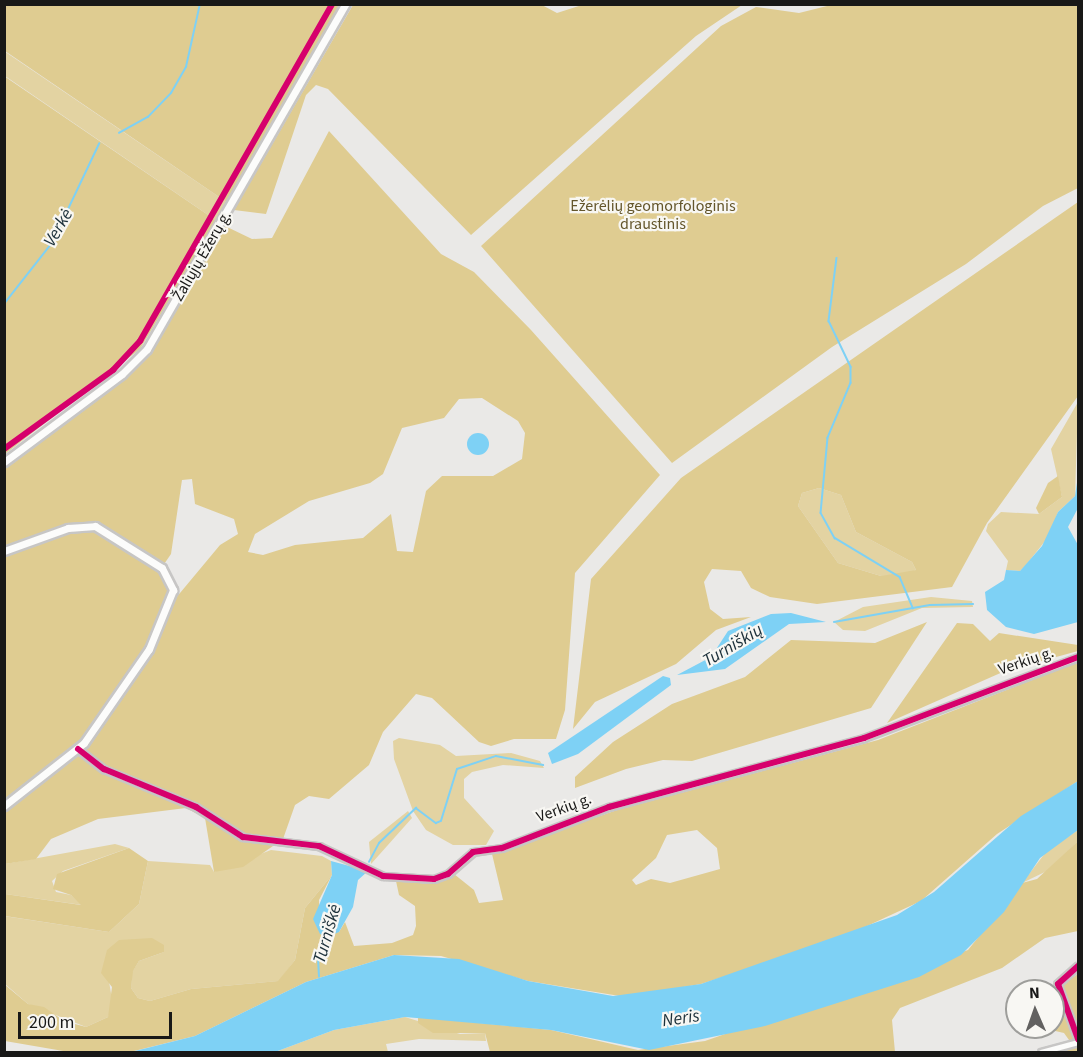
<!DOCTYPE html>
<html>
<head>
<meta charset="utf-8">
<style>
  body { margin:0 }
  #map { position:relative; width:1083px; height:1057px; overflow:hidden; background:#eae9e7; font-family:"Source Sans 3",sans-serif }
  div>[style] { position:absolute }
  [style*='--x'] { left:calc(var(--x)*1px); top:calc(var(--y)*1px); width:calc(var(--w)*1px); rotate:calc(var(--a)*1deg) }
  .green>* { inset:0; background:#e3d3a2 }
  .forest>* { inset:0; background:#dfcc91 }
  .water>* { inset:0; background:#7ed1f5 }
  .round { border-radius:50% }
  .stream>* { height:1.5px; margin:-0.75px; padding:0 0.75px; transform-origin:0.75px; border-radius:0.75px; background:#7ed1f5 }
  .roads { filter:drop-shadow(2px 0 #c7c6c5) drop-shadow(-2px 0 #c7c6c5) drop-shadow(0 2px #c7c6c5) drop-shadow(0 -2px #c7c6c5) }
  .street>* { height:4.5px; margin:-2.25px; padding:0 2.25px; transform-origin:2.25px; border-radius:2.25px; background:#fcfcfb }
  .secondary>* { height:7px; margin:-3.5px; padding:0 3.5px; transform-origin:3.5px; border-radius:3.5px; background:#fcfcfb }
  .cycleway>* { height:6px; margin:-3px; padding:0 3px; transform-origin:3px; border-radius:3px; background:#d6006c }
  span { translate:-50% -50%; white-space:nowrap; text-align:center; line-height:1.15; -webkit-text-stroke:4.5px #f8f7f3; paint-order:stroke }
  .park-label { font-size:16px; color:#64562b }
  .street-label { font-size:16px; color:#181817 }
  .water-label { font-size:18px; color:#1c303a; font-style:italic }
  .frame { position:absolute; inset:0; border:6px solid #181817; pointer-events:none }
  .north { position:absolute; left:1005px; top:979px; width:60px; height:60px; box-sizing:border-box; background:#f8f7f3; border:2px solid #9e9e9b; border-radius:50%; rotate:358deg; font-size:16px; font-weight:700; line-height:24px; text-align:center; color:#181817 }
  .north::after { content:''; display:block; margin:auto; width:21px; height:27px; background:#626160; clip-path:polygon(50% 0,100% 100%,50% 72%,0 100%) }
  .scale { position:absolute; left:18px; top:1012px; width:154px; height:27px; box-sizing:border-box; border:3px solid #181817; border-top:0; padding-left:8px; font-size:18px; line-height:21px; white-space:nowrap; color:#181817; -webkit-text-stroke:4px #f8f7f3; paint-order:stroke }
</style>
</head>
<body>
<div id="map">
  <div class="green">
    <div style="clip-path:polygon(4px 51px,228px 203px,217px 221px,5px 76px)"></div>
    <div style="clip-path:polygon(1078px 402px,1075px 496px,1058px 512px,1049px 536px,1026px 565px,1020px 571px,1006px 570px,1008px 561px,986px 531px,988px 524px,1001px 512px,1039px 514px,1062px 497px,1051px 449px)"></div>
    <div style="clip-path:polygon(819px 488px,841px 495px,856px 532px,912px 562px,916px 570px,900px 577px,881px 576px,838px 563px,798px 506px,802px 493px)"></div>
    <div style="clip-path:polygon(931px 597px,972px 601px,973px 607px,922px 608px,865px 631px,843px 630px,834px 622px,863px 607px)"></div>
    <div style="clip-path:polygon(399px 738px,440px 745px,456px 756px,511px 753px,540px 761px,544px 768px,503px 765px,472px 772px,464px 779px,464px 798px,494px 831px,486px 845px,453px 845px,426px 830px,413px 811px,394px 759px,393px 741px)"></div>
    <div style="clip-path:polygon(408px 811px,412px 818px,371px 864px,369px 842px)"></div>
    <div style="clip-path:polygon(1078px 830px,1078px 841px,1047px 871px,1022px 883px,1046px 852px)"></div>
    <div style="clip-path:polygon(115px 844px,129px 848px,63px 871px,52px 881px,56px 892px,71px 895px,82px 905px,5px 894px,5px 864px)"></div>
    <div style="clip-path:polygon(271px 850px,322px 856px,331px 861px,332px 875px,305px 908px,295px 960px,279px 981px,191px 989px,150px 1001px,138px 998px,131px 988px,132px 972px,139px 961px,164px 952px,105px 958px,113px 1005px,108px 1017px,86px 1027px,28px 1004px,5px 984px,4px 916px,109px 932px,139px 904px,148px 861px,210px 865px,214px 872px)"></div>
    <div style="clip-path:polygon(405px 1017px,460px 1034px,485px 1033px,486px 1041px,419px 1039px,386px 1044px,388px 1052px,275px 1052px,334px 1030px)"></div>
  </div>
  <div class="forest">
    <div style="clip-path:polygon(540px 4px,557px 13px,582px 5px,742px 5px,696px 36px,471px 235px,328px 89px,316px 85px,306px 95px,266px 214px,234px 210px,353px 5px)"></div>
    <div style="clip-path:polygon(835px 4px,1078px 5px,1078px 188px,1043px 206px,966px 264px,832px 347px,672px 463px,481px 246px,721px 26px,756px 7px,799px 13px)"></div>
    <div style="clip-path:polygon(4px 5px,340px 5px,228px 203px,5px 51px)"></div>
    <div style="clip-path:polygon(4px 76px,217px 221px,140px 349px,5px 454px)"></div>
    <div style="clip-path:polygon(evenodd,329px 131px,441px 254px,474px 272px,531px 330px,660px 475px,575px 573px,565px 710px,556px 739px,514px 739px,491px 746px,479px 742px,432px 698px,416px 694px,383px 732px,369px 765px,329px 799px,309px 796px,295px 805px,283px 839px,243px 867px,214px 872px,205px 818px,186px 808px,98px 819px,51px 839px,36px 859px,5px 864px,5px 469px,150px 354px,225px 226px,252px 239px,272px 238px,329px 131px,482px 398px,518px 421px,525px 433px,522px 459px,493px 476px,442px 476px,426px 491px,413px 552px,397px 551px,391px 514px,363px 538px,295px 545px,263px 555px,248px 552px,255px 534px,309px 501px,370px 483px,383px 474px,402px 428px,444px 418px,459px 399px,482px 398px,329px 131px,192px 479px,195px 504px,234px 519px,238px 534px,220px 545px,175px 599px,160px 570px,171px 554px,182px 480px,192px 479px)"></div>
    <div style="clip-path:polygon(evenodd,1078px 202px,1078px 396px,987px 523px,952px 587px,817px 604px,770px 597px,751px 588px,741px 571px,712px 569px,704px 582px,710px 609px,723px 619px,751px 617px,716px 630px,676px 664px,595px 702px,573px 729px,591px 579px,681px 478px,1078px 202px,819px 488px,841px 495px,856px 532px,912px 562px,916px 570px,881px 576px,838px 563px,798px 506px,802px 493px,819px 488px)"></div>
    <div style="clip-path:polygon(1058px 476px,1062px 497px,1039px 514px,1036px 508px,1048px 483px)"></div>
    <div style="clip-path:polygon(927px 622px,871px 708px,692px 761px,663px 760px,626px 769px,575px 788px,575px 777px,613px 742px,672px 704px,745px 677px,791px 640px,875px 643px)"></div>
    <div style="clip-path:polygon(957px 623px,973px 624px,990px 641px,999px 633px,1078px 645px,1078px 651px,1005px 671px,887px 723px)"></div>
    <div style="clip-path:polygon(evenodd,1078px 662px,1078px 781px,997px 834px,921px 901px,839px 939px,701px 984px,626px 997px,528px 981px,441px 956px,394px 955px,306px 982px,195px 1036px,130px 1052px,69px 1052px,5px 1041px,4px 984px,28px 1004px,44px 1007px,64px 1021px,86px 1027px,108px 1017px,112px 987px,101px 973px,107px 950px,119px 940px,152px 938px,164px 945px,164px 952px,139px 961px,133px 971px,131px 988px,138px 998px,150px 1001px,191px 989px,278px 981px,295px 960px,305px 908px,332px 875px,319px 900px,320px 934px,339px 932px,345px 922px,354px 946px,392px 943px,413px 935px,416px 926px,415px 906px,399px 895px,396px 881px,431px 884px,454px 874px,474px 890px,479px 903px,503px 900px,492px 854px,617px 810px,878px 740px,1078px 662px,697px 830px,717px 848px,720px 869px,670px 883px,651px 879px,636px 885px,632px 880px,656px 858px,667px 835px,697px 830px)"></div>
    <div style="clip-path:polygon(1078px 841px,1078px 931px,1045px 938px,1002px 968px,900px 1008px,892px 1020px,895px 1052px,490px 1052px,485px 1033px,433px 1033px,418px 1023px,418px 1017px,551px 1030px,638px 1050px,705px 1041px,968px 950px,1022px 883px,1037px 879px)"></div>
    <div style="clip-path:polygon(129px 848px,148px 861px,139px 904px,109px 932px,5px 916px,5px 894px,81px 905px,71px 895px,53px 889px,57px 874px)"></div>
    <div style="clip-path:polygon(1078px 974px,1078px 1052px,1057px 1052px,1069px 1049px,1069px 1040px,1064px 1033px,1038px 1027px,1053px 1027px,1051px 991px)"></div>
  </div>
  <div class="water">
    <div class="round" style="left:467px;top:433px;width:22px;height:22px"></div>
    <div style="clip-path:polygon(1078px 476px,1078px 508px,1068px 527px,1078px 545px,1078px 622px,1034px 634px,1006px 627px,987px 610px,985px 592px,1004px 580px,1006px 570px,1020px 571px,1042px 546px,1058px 512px,1075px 496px)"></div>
    <div style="clip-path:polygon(791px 613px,826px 622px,789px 624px,725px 669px,677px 675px,711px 657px,728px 631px,771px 614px)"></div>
    <div style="clip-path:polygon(663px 676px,670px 678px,671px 685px,578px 754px,552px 764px,548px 753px)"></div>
    <div style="clip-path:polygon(1078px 781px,1078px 830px,1040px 858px,1004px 912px,961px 955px,919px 977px,765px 1026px,649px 1050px,551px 1030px,405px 1017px,334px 1030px,275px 1052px,131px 1052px,195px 1036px,306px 982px,394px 955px,459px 959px,528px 981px,613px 996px,701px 984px,897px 915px,934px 892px,1021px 816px)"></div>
    <div style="clip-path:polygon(331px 861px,368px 871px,358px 880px,353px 907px,339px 932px,328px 937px,320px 934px,313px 919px,332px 875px)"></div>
  </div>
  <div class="stream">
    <div style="--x:119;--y:133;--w:33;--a:-29"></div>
    <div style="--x:148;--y:117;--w:33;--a:-46"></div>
    <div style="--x:171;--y:93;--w:30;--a:-60"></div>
    <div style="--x:186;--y:67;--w:65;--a:-77.5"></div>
    <div style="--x:837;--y:258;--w:64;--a:97.2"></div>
    <div style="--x:829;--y:321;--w:51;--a:64.4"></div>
    <div style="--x:851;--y:367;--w:16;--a:90"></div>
    <div style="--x:851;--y:383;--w:60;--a:112.7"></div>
    <div style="--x:828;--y:438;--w:75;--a:95.3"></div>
    <div style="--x:821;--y:513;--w:29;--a:61"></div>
    <div style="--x:835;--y:538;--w:76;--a:31"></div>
    <div style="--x:900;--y:577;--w:34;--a:67"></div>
    <div style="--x:4;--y:304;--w:78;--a:-51.8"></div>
    <div style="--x:52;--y:243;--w:110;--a:-64.6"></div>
    <div style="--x:834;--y:622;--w:97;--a:-10"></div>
    <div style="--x:930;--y:605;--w:43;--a:-1.3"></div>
    <div style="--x:369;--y:862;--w:21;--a:-62"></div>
    <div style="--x:379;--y:843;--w:51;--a:-43.4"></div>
    <div style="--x:416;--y:808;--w:25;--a:37"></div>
    <div style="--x:436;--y:823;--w:5;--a:-22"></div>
    <div style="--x:441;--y:821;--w:54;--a:-72.9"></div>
    <div style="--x:457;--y:769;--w:41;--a:-18.4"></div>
    <div style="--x:496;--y:756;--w:48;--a:10.8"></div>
    <div style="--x:319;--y:977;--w:18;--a:-93"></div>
    <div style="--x:318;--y:959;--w:25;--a:-67"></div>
  </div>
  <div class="roads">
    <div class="street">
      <div style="--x:78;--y:749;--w:33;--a:38"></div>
      <div style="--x:104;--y:769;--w:100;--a:22.4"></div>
      <div style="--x:196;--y:807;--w:56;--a:32.6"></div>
      <div style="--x:243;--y:837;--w:77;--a:6.8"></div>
      <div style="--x:319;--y:846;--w:71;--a:25.1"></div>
      <div style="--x:383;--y:876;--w:51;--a:3.4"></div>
      <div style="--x:434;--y:879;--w:15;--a:-20"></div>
      <div style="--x:448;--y:874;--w:33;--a:-41"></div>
      <div style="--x:473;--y:852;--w:29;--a:-8"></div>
      <div style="--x:502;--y:848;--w:115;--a:-21"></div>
      <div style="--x:609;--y:807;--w:264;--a:-15.1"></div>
      <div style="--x:864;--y:738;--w:229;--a:-20.7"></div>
      <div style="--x:1078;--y:966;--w:27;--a:138"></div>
      <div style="--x:1058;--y:984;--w:59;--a:70"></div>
      <div style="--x:1041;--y:1052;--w:38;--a:-15"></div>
    </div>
    <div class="secondary">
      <div style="--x:4;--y:462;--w:147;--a:-36.7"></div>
      <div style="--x:122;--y:374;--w:35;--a:-45"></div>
      <div style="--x:147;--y:349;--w:398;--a:-60.1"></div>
      <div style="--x:4;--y:551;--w:68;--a:-19.8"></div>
      <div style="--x:68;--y:528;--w:27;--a:-4"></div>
      <div style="--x:95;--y:526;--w:79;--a:32.1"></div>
      <div style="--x:162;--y:568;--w:25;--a:63"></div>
      <div style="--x:173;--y:590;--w:64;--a:112.1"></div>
      <div style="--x:149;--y:649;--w:114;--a:124.7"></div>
      <div style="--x:84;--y:743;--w:102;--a:141.8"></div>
    </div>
  </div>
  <div class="cycleway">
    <div style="--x:4;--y:449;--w:135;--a:-35.9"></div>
    <div style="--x:113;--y:370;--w:40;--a:-47"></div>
    <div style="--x:140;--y:341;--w:388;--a:-60.3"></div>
    <div style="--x:78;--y:749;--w:33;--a:38"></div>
    <div style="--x:104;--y:769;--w:100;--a:22.4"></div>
    <div style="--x:196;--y:807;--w:56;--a:32.6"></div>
    <div style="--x:243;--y:837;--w:77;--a:6.8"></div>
    <div style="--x:319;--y:846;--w:71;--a:25.1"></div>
    <div style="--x:383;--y:876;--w:51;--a:3.4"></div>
    <div style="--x:434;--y:879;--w:15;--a:-20"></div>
    <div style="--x:448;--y:874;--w:33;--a:-41"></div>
    <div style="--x:473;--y:852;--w:29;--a:-8"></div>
    <div style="--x:502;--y:848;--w:115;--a:-21"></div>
    <div style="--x:609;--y:807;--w:264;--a:-15.1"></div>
    <div style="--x:864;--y:738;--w:229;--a:-20.7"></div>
    <div style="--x:1078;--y:966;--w:27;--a:138"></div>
    <div style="--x:1058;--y:984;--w:59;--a:70"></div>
  </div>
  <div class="park-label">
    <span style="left:653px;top:215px">Ežerėlių geomorfologinis<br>draustinis</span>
  </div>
  <div class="street-label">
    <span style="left:202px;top:256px;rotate:-60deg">Žaliųjų Ežerų g.</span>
    <span style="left:1026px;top:661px;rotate:-19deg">Verkių g.</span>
    <span style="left:564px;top:808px;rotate:-20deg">Verkių g.</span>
  </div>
  <div class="water-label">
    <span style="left:59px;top:228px;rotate:-60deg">Verkė</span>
    <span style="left:733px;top:646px;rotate:-31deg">Turniškių</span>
    <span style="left:328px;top:934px;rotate:-74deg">Turniškė</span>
    <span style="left:681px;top:1019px;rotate:-8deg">Neris</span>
  </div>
  <div class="frame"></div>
  <div class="north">N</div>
  <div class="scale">200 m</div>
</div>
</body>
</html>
